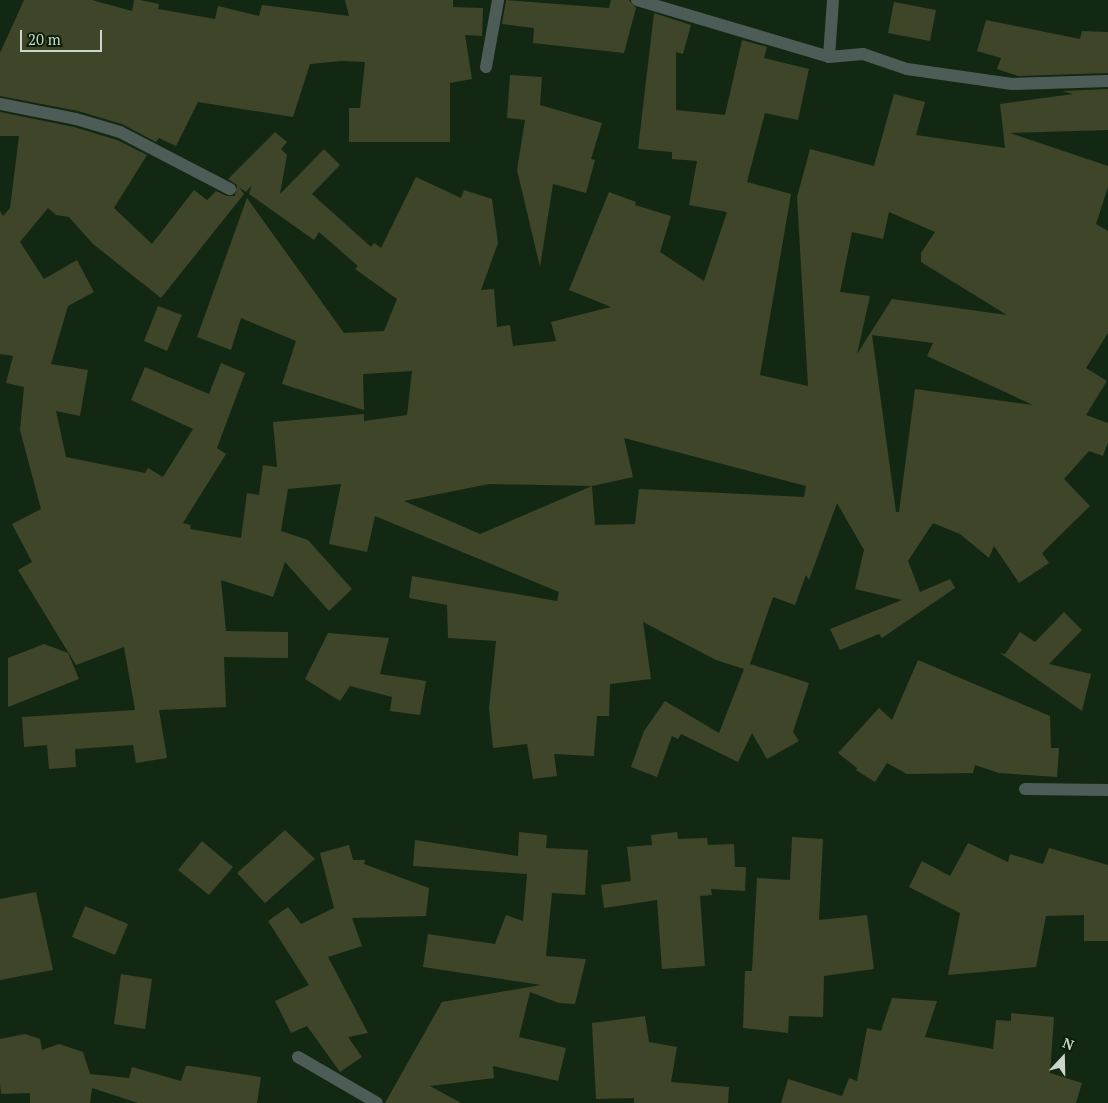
<!DOCTYPE html>
<html>
<head>
<meta charset="utf-8">
<style>
  body { margin:0 }
  #map { position:relative; width:1108px; height:1103px; overflow:hidden; background:#132813; font-family:"PT Serif",serif }
  div>[style] { position:absolute }
  [style*='--x'] { left:calc(var(--x)*1px); top:calc(var(--y)*1px); width:calc(var(--w)*1px); rotate:calc(var(--a)*1deg) }
  .building>* { inset:0; background:#3f4528 }
  .minor>* { height:12px; margin:-6px; padding:0 6px; transform-origin:6px; border-radius:6px; background:#4d5c56 }
  span { translate:-50% -50%; white-space:nowrap; text-align:center; line-height:1.15; -webkit-text-stroke:4.5px #0a1e09; paint-order:stroke }
  .north { position:absolute; left:1038px; top:1033px; width:50px; height:50px; -webkit-text-stroke:4px #0a1e09; paint-order:stroke; rotate:21deg; font-size:14px; font-weight:700; line-height:20px; text-align:center; color:#c9d6c8 }
  .north::after { content:''; display:block; margin:auto; width:18px; height:22px; background:#c9d6c8; clip-path:polygon(50% 0,100% 100%,50% 72%,0 100%) }
  .scale { position:absolute; left:20px; top:30px; width:82px; height:22px; box-sizing:border-box; border:2px solid #c9d6c8; border-top:0; padding-left:6px; font-size:15px; line-height:18px; white-space:nowrap; color:#c9d6c8; -webkit-text-stroke:4px #0a1e09; paint-order:stroke }
</style>
</head>
<body>
<div id="map">
  <div class="building">
    <div style="clip-path:polygon(24px 0,92px 0,132px 11px,134px 0,140px 0,159px 4px,158px 9px,215px 19px,218px 6px,259px 16px,262px 5px,349px 16px,345px 0,453px 0,453px 7px,483px 8px,482px 36px,465px 35px,472px 79px,450px 83px,450px 142px,349px 142px,349px 108px,360px 108px,365px 62px,341px 61px,310px 64px,293px 117px,198px 102px,176px 146px,159px 138px,156px 142px,122px 124px,78px 111px,0 96px,0 53px)"></div>
    <div style="clip-path:polygon(506px 0,609px 8px,611px 0,629px 0,636px 8px,624px 53px,533px 43px,534px 28px,502px 24px)"></div>
    <div style="clip-path:polygon(894px 2px,936px 10px,930px 41px,888px 33px)"></div>
    <div style="clip-path:polygon(evenodd,654px 13px,691px 25px,683px 54px,676px 52px,676px 110px,725px 115px,742px 40px,767px 47px,764px 58px,809px 69px,798px 120px,765px 113px,747px 182px,791px 194px,760px 375px,808px 386px,797px 197px,810px 149px,874px 166px,894px 94px,925px 102px,916px 135px,1005px 148px,1000px 104px,1073px 94px,1062px 91px,1108px 89px,1108px 130px,1010px 133px,1108px 166px,1108px 187px,1096px 224px,1108px 231px,1108px 333px,1086px 368px,1107px 381px,1086px 415px,1108px 423px,1108px 442px,1103px 456px,1089px 451px,1064px 479px,1090px 506px,1042px 553px,1049px 563px,1019px 583px,994px 546px,989px 558px,960px 534px,933px 523px,908px 561px,920px 592px,950px 579px,955px 588px,882px 638px,879px 634px,840px 650px,830px 629px,902px 600px,855px 589px,864px 550px,837px 503px,809px 580px,806px 575px,795px 605px,773px 597px,750px 664px,809px 683px,793px 732px,799px 741px,767px 759px,752px 733px,738px 762px,681px 734px,678px 739px,672px 736px,657px 777px,631px 767px,644px 731px,665px 701px,719px 733px,744px 669px,716px 660px,643px 622px,651px 679px,610px 684px,609px 716px,597px 716px,594px 756px,554px 754px,557px 776px,533px 779px,527px 744px,493px 748px,489px 708px,496px 641px,448px 638px,447px 605px,409px 598px,412px 576px,557px 601px,559px 592px,375px 516px,367px 552px,329px 544px,341px 484px,288px 489px,281px 531px,308px 540px,352px 589px,329px 611px,285px 562px,273px 597px,221px 580px,226px 631px,288px 632px,288px 658px,224px 657px,226px 707px,159px 710px,167px 758px,136px 763px,133px 745px,75px 749px,76px 767px,49px 769px,47px 745px,24px 747px,22px 717px,135px 710px,124px 647px,76px 665px,18px 570px,32px 562px,12px 524px,41px 509px,20px 430px,24px 387px,6px 383px,13px 356px,0 354px,0 211px,3px 216px,10px 208px,19px 136px,0 136px,0 112px,74px 127px,117px 140px,147px 155px,114px 208px,152px 244px,194px 190px,207px 200px,216px 191px,227px 196px,235px 196px,237px 185px,228px 179px,275px 132px,287px 142px,281px 149px,287px 155px,280px 194px,324px 149px,340px 165px,312px 194px,371px 247px,374px 243px,381px 248px,416px 177px,461px 198px,464px 190px,492px 199px,498px 243px,481px 290px,494px 289px,497px 327px,510px 325px,513px 346px,556px 341px,551px 322px,611px 307px,569px 290px,609px 192px,636px 202px,635px 205px,671px 216px,660px 252px,704px 281px,727px 212px,689px 205px,697px 161px,672px 159px,672px 152px,638px 149px,654px 13px,252px 185px,249px 194px,314px 240px,319px 232px,358px 266px,355px 269px,397px 299px,384px 331px,344px 333px,247px 198px,197px 337px,231px 350px,241px 318px,296px 341px,282px 384px,364px 410px,363px 374px,412px 371px,407px 415px,364px 421px,364px 414px,273px 422px,277px 467px,263px 465px,259px 495px,247px 493px,241px 538px,190px 529px,191px 525px,183px 523px,226px 454px,217px 448px,245px 373px,221px 363px,209px 394px,145px 367px,131px 400px,193px 429px,163px 477px,148px 468px,145px 473px,66px 457px,56px 411px,80px 416px,88px 370px,51px 364px,68px 306px,94px 292px,77px 260px,44px 279px,20px 242px,48px 208px,56px 215px,69px 217px,93px 244px,161px 298px,244px 194px,239px 187px,246px 192px,252px 185px,654px 13px,889px 212px,935px 232px,921px 253px,921px 262px,1007px 315px,892px 299px,857px 354px,870px 296px,840px 292px,852px 232px,883px 239px,889px 212px,654px 13px,872px 335px,933px 343px,927px 356px,1033px 405px,915px 389px,899px 512px,896px 512px,872px 335px,654px 13px,624px 438px,806px 486px,804px 497px,639px 489px,635px 524px,595px 525px,592px 486px,480px 534px,404px 501px,489px 484px,592px 486px,633px 477px,624px 438px)"></div>
    <div style="clip-path:polygon(986px 20px,1080px 39px,1082px 31px,1108px 32px,1108px 73px,1018px 76px,997px 69px,1001px 58px,977px 51px)"></div>
    <div style="clip-path:polygon(510px 75px,542px 77px,540px 105px,602px 123px,591px 159px,595px 160px,586px 193px,553px 184px,540px 267px,517px 170px,525px 120px,507px 118px)"></div>
    <div style="clip-path:polygon(158px 306px,182px 315px,167px 351px,144px 341px)"></div>
    <div style="clip-path:polygon(1064px 612px,1082px 630px,1049px 664px,1091px 674px,1082px 711px,1000px 653px,1005px 654px,1020px 632px,1035px 642px)"></div>
    <div style="clip-path:polygon(328px 633px,389px 638px,380px 674px,426px 681px,420px 715px,390px 711px,392px 697px,350px 686px,340px 701px,305px 679px)"></div>
    <div style="clip-path:polygon(44px 644px,68px 653px,79px 679px,8px 707px,8px 658px)"></div>
    <div style="clip-path:polygon(918px 660px,1050px 716px,1051px 748px,1059px 748px,1057px 777px,999px 773px,975px 765px,973px 773px,907px 774px,887px 763px,875px 782px,856px 770px,857px 768px,838px 753px,879px 708px,892px 720px)"></div>
    <div style="clip-path:polygon(285px 830px,315px 859px,265px 903px,237px 873px)"></div>
    <div style="clip-path:polygon(519px 832px,547px 835px,546px 848px,588px 850px,585px 895px,552px 893px,546px 956px,586px 959px,575px 1004px,559px 1003px,530px 992px,519px 1037px,566px 1048px,558px 1081px,493px 1066px,494px 1078px,430px 1086px,461px 1103px,385px 1103px,442px 1002px,541px 985px,423px 967px,428px 934px,495px 944px,506px 915px,523px 921px,527px 874px,413px 866px,415px 840px,518px 856px)"></div>
    <div style="clip-path:polygon(677px 832px,678px 839px,707px 838px,708px 845px,734px 844px,735px 867px,746px 867px,745px 891px,711px 889px,712px 895px,700px 896px,705px 966px,662px 969px,657px 900px,604px 908px,601px 885px,631px 881px,627px 847px,652px 845px,651px 835px)"></div>
    <div style="clip-path:polygon(792px 837px,823px 839px,819px 920px,867px 915px,874px 969px,824px 976px,823px 1017px,789px 1016px,788px 1033px,743px 1028px,745px 971px,752px 971px,757px 878px,790px 880px)"></div>
    <div style="clip-path:polygon(202px 841px,233px 867px,209px 895px,178px 870px)"></div>
    <div style="clip-path:polygon(968px 843px,1008px 862px,1010px 854px,1043px 864px,1049px 848px,1108px 865px,1108px 941px,1084px 941px,1084px 915px,1046px 916px,1036px 967px,948px 975px,960px 913px,909px 887px,922px 861px,950px 876px)"></div>
    <div style="clip-path:polygon(349px 845px,353px 860px,365px 860px,364px 864px,429px 888px,426px 916px,352px 918px,362px 946px,328px 957px,368px 1033px,348px 1037px,362px 1057px,340px 1072px,307px 1026px,291px 1033px,275px 1001px,309px 985px,268px 921px,288px 907px,301px 924px,334px 908px,320px 853px)"></div>
    <div style="clip-path:polygon(36px 892px,53px 970px,0 980px,0 899px)"></div>
    <div style="clip-path:polygon(85px 906px,128px 924px,115px 955px,72px 937px)"></div>
    <div style="clip-path:polygon(121px 974px,152px 979px,145px 1029px,114px 1024px)"></div>
    <div style="clip-path:polygon(892px 998px,937px 1001px,925px 1037px,993px 1049px,996px 1020px,1011px 1021px,1011px 1013px,1054px 1017px,1050px 1073px,1082px 1083px,1076px 1103px,781px 1103px,788px 1079px,842px 1096px,849px 1078px,857px 1081px,867px 1028px,881px 1031px)"></div>
    <div style="clip-path:polygon(645px 1016px,649px 1042px,677px 1047px,671px 1082px,729px 1087px,728px 1103px,634px 1103px,634px 1098px,596px 1099px,592px 1023px)"></div>
    <div style="clip-path:polygon(25px 1034px,40px 1039px,42px 1050px,59px 1044px,83px 1052px,90px 1074px,129px 1078px,132px 1067px,181px 1081px,186px 1066px,190px 1066px,261px 1077px,257px 1103px,138px 1103px,92px 1088px,90px 1103px,30px 1103px,30px 1093px,1px 1094px,0 1083px,0 1039px)"></div>
  </div>
  <div class="minor">
    <div style="--x:637;--y:0;--w:200;--a:16.5"></div>
    <div style="--x:829;--y:57;--w:34;--a:-5"></div>
    <div style="--x:863;--y:54;--w:46;--a:18.8"></div>
    <div style="--x:907;--y:69;--w:106;--a:8.1"></div>
    <div style="--x:1012;--y:84;--w:96;--a:-1.8"></div>
    <div style="--x:829;--y:57;--w:57;--a:-86"></div>
    <div style="--x:486;--y:67;--w:68;--a:-79.8"></div>
    <div style="--x:0;--y:104;--w:77;--a:11.2"></div>
    <div style="--x:76;--y:119;--w:46;--a:16.5"></div>
    <div style="--x:120;--y:132;--w:124;--a:27.4"></div>
    <div style="--x:1025;--y:789;--w:83;--a:0.7"></div>
    <div style="--x:298;--y:1057;--w:91;--a:30.2"></div>
  </div>
  <div class="north">N</div>
  <div class="scale">20 m</div>
</div>
</body>
</html>
